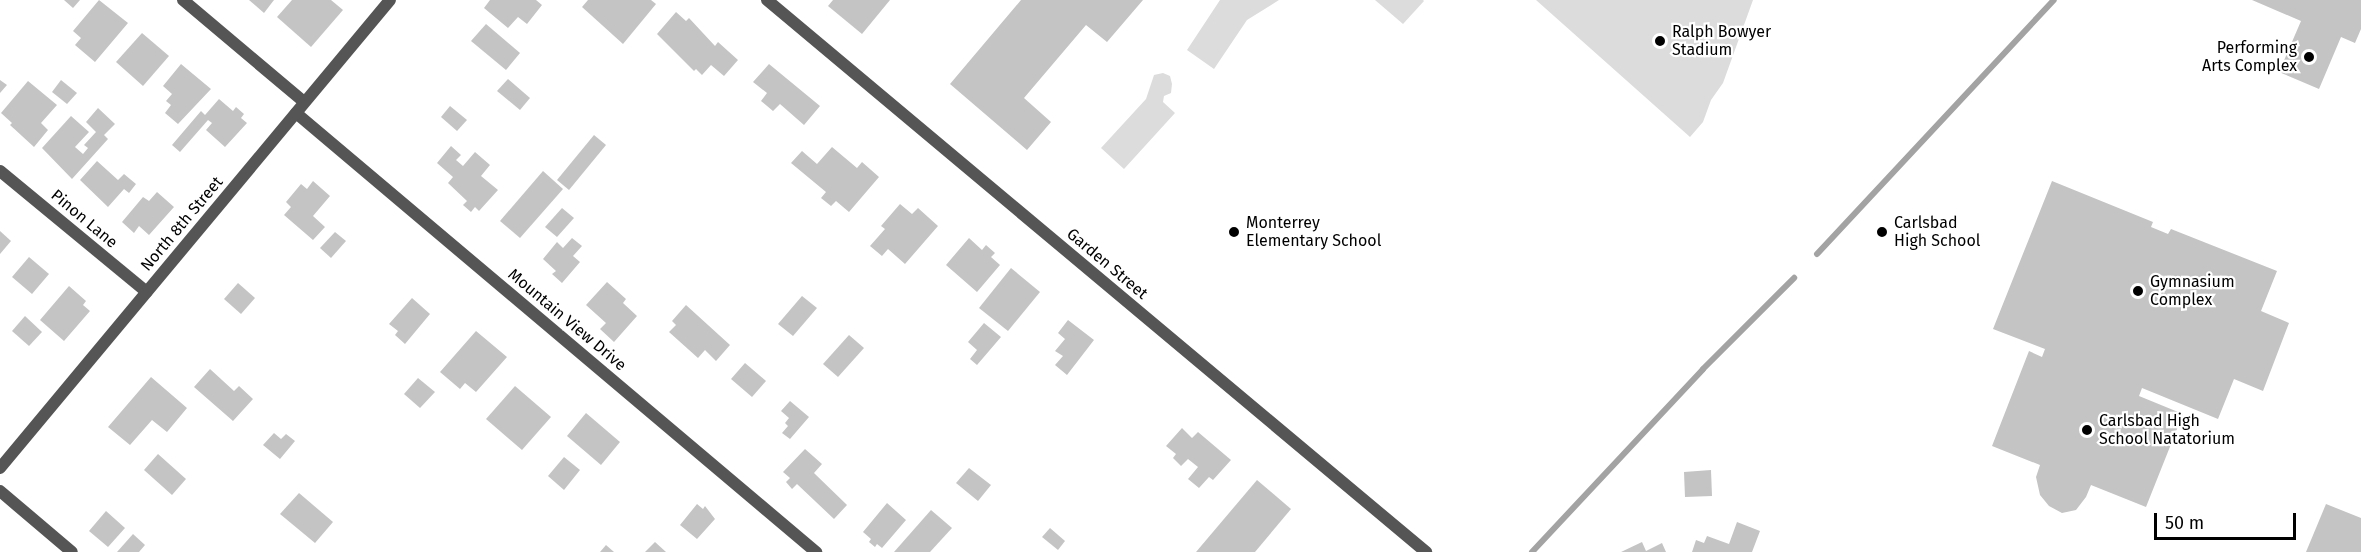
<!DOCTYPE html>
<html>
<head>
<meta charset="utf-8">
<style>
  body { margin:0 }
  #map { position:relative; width:2361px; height:552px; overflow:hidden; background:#fff; font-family:"Fira Sans",sans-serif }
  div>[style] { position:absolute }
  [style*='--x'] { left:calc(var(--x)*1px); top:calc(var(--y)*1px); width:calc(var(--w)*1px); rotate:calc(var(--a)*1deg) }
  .green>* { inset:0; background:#dcdcdc }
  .stream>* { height:6px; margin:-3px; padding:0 3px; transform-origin:3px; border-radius:3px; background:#a3a3a3 }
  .building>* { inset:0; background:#c4c4c4 }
  .street>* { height:12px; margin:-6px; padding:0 6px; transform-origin:6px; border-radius:6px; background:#555 }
  .dots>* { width:16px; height:16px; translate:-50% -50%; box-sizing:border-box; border:3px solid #fff; border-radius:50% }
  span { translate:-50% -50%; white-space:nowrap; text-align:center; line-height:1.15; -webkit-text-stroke:4.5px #fff; paint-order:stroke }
  .poi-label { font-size:16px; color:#000 }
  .left { translate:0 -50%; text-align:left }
  .right { translate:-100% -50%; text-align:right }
  .street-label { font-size:16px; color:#000 }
  .scale { position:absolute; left:2154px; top:513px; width:142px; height:27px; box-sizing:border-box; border:3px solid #000; border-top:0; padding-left:8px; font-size:18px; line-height:21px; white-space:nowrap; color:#000; -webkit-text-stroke:4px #fff; paint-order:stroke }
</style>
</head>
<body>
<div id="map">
  <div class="green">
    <div style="clip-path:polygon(1220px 0,1279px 0,1247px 20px,1214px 69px,1187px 50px)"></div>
    <div style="clip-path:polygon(1375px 0,1423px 0,1424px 1px,1403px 24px)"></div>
    <div style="clip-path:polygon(1536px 0,1753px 0,1723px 83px,1711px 100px,1703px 122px,1690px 137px)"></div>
    <div style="clip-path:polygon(1163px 73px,1170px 76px,1172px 84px,1171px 93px,1164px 96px,1163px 102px,1175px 113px,1124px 169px,1101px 148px,1146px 99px,1154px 75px)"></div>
  </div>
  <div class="stream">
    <div style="--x:1817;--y:254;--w:347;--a:-47"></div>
    <div style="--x:1532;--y:552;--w:250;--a:-46.9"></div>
    <div style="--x:1703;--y:369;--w:129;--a:-45"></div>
  </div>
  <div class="building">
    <div style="clip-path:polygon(64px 0,80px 0,73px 8px)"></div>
    <div style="clip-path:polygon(99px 0,128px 23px,95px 62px,75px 45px,81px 38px,73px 31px)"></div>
    <div style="clip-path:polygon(249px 0,274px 0,264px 13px)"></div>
    <div style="clip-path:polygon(292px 0,331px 0,343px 10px,311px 47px,277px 17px)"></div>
    <div style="clip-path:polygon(490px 0,536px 0,542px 5px,527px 24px,518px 17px,508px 28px,484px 8px)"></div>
    <div style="clip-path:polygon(588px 0,651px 0,656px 4px,623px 44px,582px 7px)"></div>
    <div style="clip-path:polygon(833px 0,890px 0,862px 34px,828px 6px)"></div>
    <div style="clip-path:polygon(1021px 0,1143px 0,1107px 42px,1086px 25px,1024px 98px,1051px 122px,1027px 150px,950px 84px)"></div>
    <div style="clip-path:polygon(2252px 0,2361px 0,2361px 29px,2355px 43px,2341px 37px,2319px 89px,2279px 72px,2301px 21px)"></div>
    <div style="clip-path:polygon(676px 12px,686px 21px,689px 18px,715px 46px,718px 42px,738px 60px,724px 76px,711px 65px,702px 75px,696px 69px,694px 71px,657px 34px)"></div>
    <div style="clip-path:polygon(486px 24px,520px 53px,506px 70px,471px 41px)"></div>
    <div style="clip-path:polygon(142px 33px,169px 56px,143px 86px,116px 62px)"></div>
    <div style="clip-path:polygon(181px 64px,211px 89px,178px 124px,165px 113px,171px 105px,166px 101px,172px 94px,163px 86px)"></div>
    <div style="clip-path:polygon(769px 64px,820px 106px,804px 125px,780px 104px,773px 111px,761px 101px,767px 93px,753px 82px)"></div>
    <div style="clip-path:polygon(508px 79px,530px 98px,520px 110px,497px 91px)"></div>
    <div style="clip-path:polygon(0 80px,7px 85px,0 93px)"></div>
    <div style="clip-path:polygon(61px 80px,77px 93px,67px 104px,52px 92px)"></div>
    <div style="clip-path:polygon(28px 81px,57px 105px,41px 123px,48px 130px,34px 147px,10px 125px,12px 123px,1px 113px)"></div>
    <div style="clip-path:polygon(219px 99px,233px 111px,236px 107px,244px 114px,241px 118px,247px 123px,225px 147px,206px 130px,212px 123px,208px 120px,180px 152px,172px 145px,201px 111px,205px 115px)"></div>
    <div style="clip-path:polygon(450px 106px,467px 120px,457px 131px,441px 117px)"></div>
    <div style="clip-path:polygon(98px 108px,115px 124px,104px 135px,108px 139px,72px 179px,42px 148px,71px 116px,89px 132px,75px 147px,83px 154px,88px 148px,84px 145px,96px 132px,86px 122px)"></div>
    <div style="clip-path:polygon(594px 135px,606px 145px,569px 190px,557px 180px)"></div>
    <div style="clip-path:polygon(451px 146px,461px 155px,456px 160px,463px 166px,475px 152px,490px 165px,481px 176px,498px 190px,479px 211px,475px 207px,471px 212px,463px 205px,467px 201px,448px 183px,453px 177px,437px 163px)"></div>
    <div style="clip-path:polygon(832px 147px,857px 168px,862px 162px,879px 177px,849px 212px,836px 201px,831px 206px,821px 198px,826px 192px,791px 163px,802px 151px,817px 164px)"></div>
    <div style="clip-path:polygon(97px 161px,118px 180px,124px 174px,136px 184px,129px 193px,124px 189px,108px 207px,80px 180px)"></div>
    <div style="clip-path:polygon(543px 171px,563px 189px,520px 238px,500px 221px)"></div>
    <div style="clip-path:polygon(313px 181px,330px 196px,313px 216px,325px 227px,313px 240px,284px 215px,291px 207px,286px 202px,301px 184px,307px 189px)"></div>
    <div style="clip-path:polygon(2052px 181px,2153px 222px,2151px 227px,2168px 234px,2171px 229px,2277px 271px,2261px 311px,2289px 323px,2263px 391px,2234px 379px,2218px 419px,2142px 388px,2139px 396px,2183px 414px,2146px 507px,2091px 485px,2086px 497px,2076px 510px,2062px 513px,2049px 506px,2040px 495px,2036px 477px,2040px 465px,1992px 446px,2029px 351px,2042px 357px,2045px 349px,1993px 329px)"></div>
    <div style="clip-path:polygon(157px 192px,174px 207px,149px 235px,139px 226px,134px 233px,122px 222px,143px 197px,149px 201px)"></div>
    <div style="clip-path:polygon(900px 204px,912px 214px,918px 208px,938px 226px,905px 264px,888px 249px,882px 256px,870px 246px,885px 229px,881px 226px)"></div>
    <div style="clip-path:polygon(562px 208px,574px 218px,557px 237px,545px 227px)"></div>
    <div style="clip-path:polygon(0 231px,11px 241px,0 254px)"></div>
    <div style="clip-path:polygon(335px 232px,346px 241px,331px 258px,320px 248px)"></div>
    <div style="clip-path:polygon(572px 238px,582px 246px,573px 256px,580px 262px,562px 283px,552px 274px,556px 271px,543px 259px,557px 242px,563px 248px)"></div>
    <div style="clip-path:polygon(969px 238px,982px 250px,986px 245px,995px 253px,991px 257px,1000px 265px,977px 292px,946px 265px)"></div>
    <div style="clip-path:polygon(29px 257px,49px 274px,32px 294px,12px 277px)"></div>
    <div style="clip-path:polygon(1011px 268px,1040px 292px,1008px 331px,979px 308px)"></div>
    <div style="clip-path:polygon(607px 282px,626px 299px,623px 303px,637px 316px,614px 342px,600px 329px,606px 323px,586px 305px)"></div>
    <div style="clip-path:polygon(238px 283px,255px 298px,241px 314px,224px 299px)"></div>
    <div style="clip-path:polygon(69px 286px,86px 301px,83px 305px,90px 311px,64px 341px,40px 320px)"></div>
    <div style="clip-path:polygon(802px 296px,817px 308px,793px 336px,778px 324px)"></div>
    <div style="clip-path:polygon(412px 298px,430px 314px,405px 344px,395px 335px,398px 331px,389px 324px)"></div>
    <div style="clip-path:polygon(686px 305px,730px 345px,716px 361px,705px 350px,698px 358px,669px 332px,676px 325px,672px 321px)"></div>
    <div style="clip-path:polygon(25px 316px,42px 332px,29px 346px,12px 331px)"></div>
    <div style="clip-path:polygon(1068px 320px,1094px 340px,1067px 375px,1055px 365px,1063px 356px,1055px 351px,1065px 339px,1058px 333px)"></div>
    <div style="clip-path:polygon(984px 323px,1001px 337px,977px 365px,970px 359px,977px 350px,968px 342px)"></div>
    <div style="clip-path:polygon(476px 331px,507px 357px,476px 392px,465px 383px,460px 389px,440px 372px)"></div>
    <div style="clip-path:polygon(849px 335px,864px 348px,838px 377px,823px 364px)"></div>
    <div style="clip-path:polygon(745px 363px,766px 381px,752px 397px,731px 379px)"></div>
    <div style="clip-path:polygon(210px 369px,234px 391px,239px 386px,253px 399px,233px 421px,194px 387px)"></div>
    <div style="clip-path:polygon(151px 377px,187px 408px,167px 432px,152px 420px,130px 445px,108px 427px)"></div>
    <div style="clip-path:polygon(418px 378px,435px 392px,420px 408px,404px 394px)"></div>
    <div style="clip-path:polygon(515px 386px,551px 417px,522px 450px,486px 419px)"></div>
    <div style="clip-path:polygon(790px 401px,809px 417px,790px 439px,782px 433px,788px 426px,785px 423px,789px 418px,781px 411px)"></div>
    <div style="clip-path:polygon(586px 413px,620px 442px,601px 465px,567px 436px)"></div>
    <div style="clip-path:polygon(1182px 428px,1192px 438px,1198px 432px,1231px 460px,1213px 480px,1209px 477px,1199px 488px,1188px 479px,1198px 467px,1188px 459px,1181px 466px,1173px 458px,1176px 454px,1166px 446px)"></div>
    <div style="clip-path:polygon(274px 433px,281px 439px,286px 434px,295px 441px,280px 459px,263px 445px)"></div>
    <div style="clip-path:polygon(805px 449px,822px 464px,814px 473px,847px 505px,834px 519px,797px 484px,792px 489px,786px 482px,790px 478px,783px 472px)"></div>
    <div style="clip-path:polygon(158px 454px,186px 479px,172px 495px,144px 470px)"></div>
    <div style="clip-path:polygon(564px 457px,580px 470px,564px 490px,548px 476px)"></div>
    <div style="clip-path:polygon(969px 468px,991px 485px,978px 501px,956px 483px)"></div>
    <div style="clip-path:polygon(1711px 470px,1712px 496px,1685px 497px,1684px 472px)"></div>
    <div style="clip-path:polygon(1257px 480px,1291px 509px,1255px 552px,1196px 552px)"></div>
    <div style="clip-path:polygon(299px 493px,333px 522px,315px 543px,280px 514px)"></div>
    <div style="clip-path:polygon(887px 503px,906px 520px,882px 548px,877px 544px,875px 547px,869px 542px,871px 539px,863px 532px)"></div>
    <div style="clip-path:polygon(697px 504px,703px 509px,705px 506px,715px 519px,697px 539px,680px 525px)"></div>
    <div style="clip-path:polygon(2326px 504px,2361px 518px,2361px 552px,2306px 552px)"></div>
    <div style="clip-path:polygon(931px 510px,952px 528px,930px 552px,894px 552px)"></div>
    <div style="clip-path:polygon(106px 511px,125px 528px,108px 547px,89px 531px)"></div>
    <div style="clip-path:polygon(1737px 522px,1760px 531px,1752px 552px,1692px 552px,1696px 540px,1704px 543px,1707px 536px,1729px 544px)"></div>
    <div style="clip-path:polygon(1050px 528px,1065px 541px,1058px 550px,1042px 537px)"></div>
    <div style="clip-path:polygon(133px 534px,145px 545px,139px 552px,117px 552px)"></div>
    <div style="clip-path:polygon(655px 542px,666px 552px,645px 552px)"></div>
    <div style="clip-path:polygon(1642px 542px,1646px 551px,1662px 543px,1666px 552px,1621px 552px)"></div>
    <div style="clip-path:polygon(606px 545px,614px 552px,600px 552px)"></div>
  </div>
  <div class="street">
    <div style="--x:183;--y:0;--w:158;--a:40.1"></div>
    <div style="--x:767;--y:0;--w:860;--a:39.95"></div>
    <div style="--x:296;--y:113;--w:681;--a:40.17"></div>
    <div style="--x:0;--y:171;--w:190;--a:39.5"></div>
    <div style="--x:0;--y:468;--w:609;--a:-50.19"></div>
    <div style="--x:0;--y:491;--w:94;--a:40.3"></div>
  </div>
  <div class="dots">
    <div style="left:1660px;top:41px;background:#000"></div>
    <div style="left:2309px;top:57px;background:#000"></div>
    <div style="left:1234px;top:232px;background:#000"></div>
    <div style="left:1882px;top:232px;background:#000"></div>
    <div style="left:2138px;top:291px;background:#000"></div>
    <div style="left:2087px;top:430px;background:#000"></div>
  </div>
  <div class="poi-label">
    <span class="left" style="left:1672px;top:41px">Ralph Bowyer<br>Stadium</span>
    <span class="right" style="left:2297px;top:57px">Performing<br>Arts Complex</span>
    <span class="left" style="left:1246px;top:232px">Monterrey<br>Elementary School</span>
    <span class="left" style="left:1894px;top:232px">Carlsbad<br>High School</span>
    <span class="left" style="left:2150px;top:291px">Gymnasium<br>Complex</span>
    <span class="left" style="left:2099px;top:430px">Carlsbad High<br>School Natatorium</span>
  </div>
  <div class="street-label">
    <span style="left:84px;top:219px;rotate:40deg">Pinon Lane</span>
    <span style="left:182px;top:224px;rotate:-50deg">North 8th Street</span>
    <span style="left:1107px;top:264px;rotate:40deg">Garden Street</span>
    <span style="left:567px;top:320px;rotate:40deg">Mountain View Drive</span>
  </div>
  <div class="scale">50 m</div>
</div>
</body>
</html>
